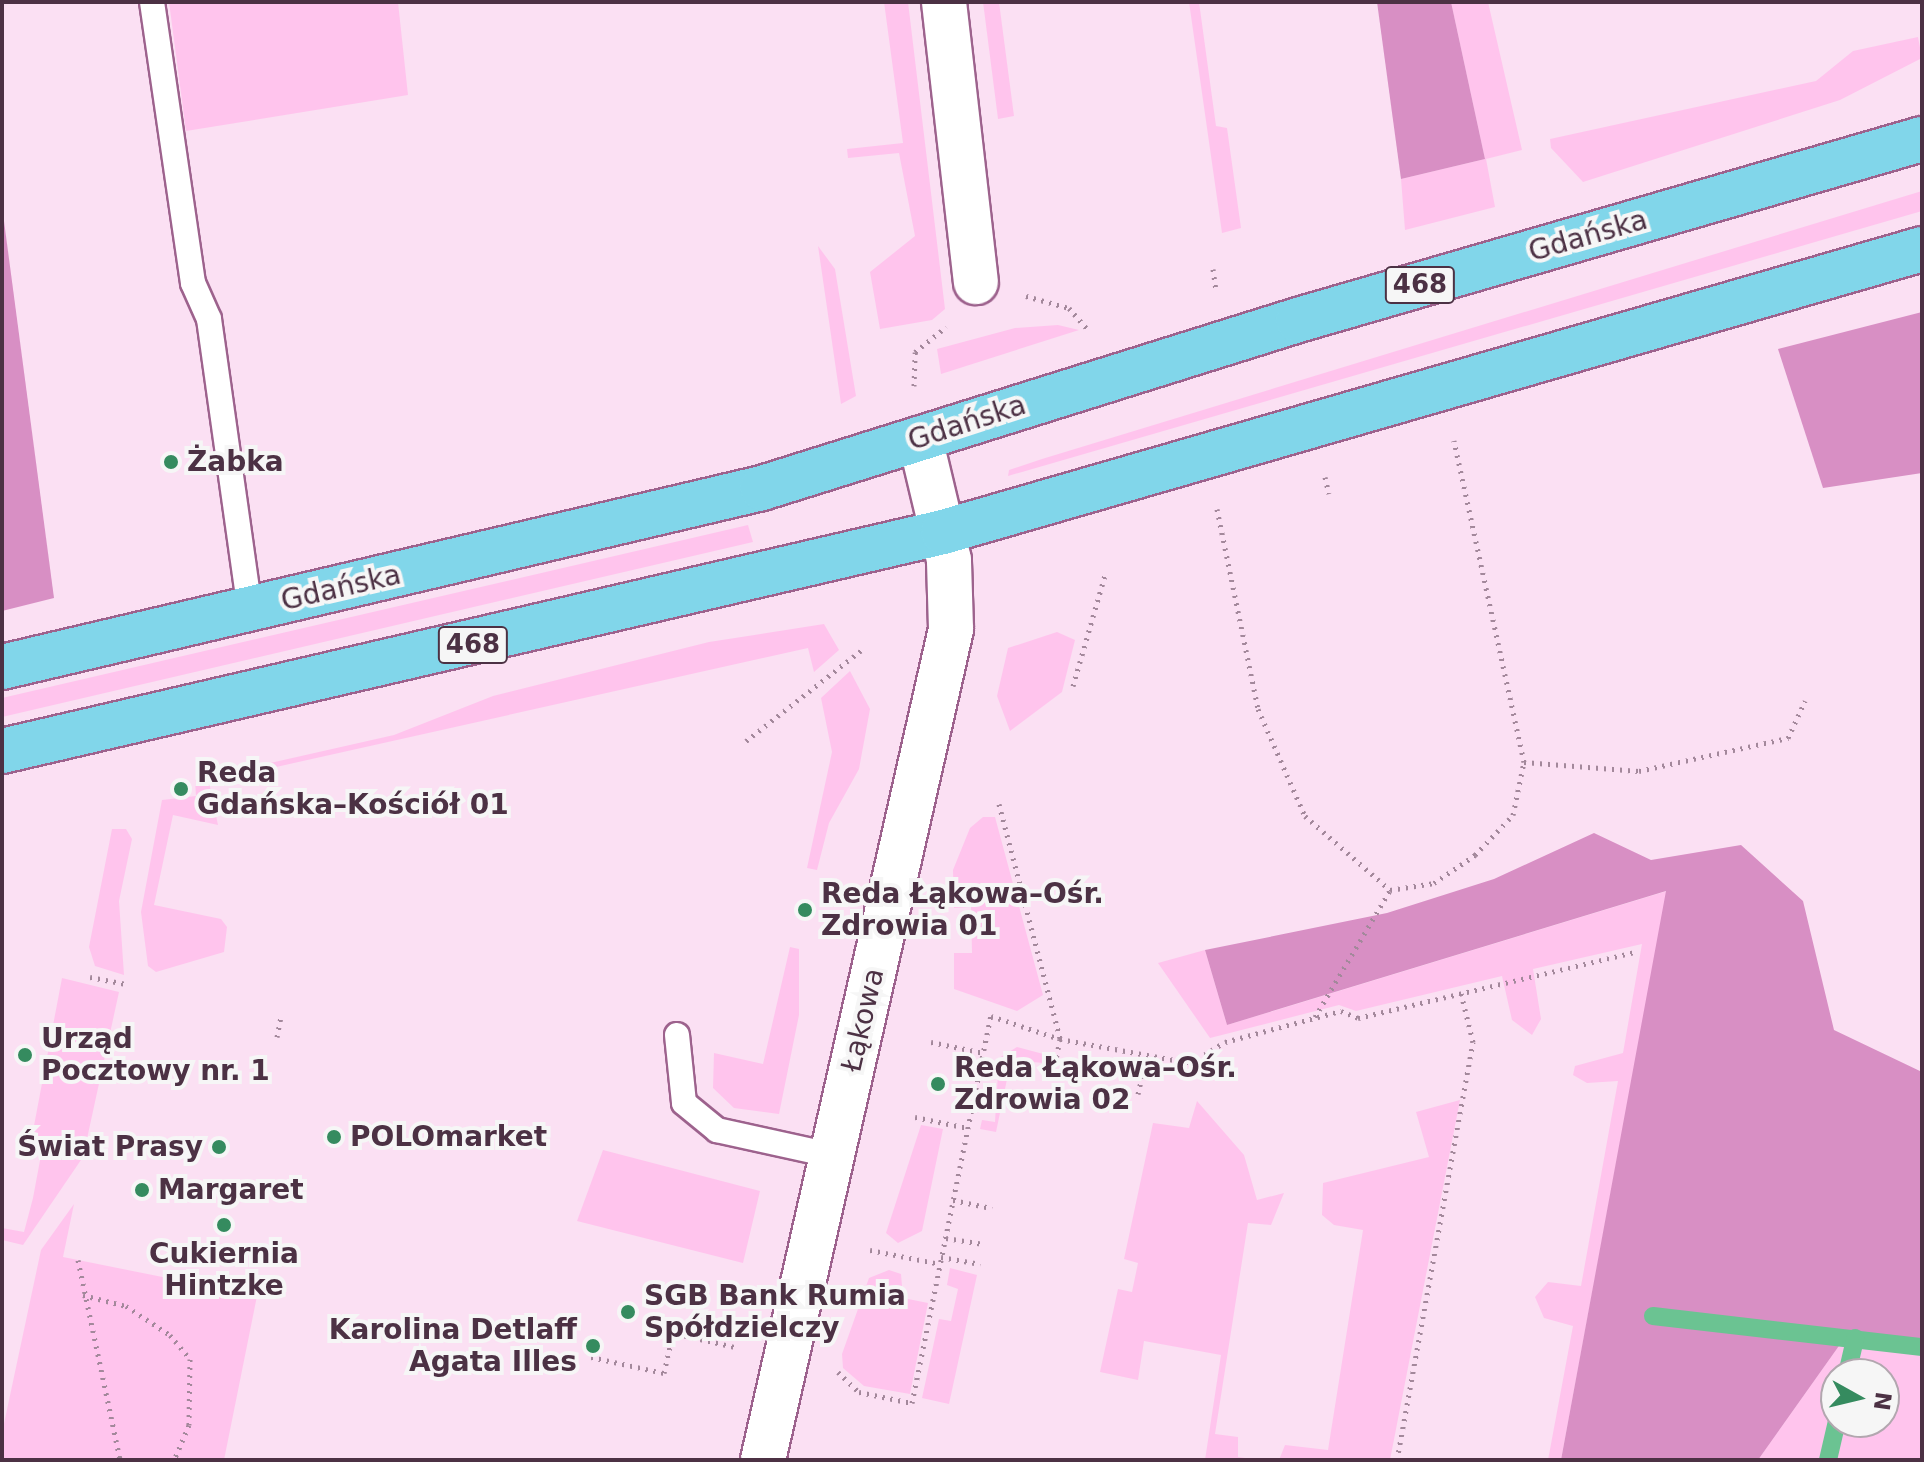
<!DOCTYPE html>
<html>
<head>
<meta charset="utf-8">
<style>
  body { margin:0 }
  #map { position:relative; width:1924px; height:1462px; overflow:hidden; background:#fbe0f3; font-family:"DejaVu Sans",sans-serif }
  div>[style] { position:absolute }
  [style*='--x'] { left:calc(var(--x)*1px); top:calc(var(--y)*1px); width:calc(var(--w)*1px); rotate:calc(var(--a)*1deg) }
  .green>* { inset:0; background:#ffc4ed }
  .forest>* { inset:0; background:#d88fc4 }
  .stream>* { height:18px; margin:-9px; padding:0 9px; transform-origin:9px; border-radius:9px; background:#6bc392 }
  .path>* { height:5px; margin-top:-2.5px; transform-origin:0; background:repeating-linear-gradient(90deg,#a3889b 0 2px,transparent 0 8px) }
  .roads { filter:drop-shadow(2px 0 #9d628d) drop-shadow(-2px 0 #9d628d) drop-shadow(0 2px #9d628d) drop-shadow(0 -2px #9d628d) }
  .service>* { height:24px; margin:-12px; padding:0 12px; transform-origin:12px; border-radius:12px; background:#fff }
  .minor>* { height:44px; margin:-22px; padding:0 22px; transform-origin:22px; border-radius:22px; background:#fff }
  .tertiary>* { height:44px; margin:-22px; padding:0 22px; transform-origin:22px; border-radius:22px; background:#fff }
  .primary>* { height:44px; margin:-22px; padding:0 22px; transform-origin:22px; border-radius:22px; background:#81d6ea }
  .dots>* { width:22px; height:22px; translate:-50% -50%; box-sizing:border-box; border:4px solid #f6f6f6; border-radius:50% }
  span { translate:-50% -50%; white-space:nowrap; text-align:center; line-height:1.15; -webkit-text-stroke:8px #f6f6f6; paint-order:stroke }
  .shield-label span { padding:2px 6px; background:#f6f6f6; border:2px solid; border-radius:6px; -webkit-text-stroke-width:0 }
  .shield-label { font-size:26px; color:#4c3144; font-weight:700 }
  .street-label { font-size:28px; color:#4c3144 }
  .poi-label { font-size:28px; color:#4c3144; font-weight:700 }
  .left { translate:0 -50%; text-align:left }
  .right { translate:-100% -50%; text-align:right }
  .frame { position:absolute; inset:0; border:4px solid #4c3144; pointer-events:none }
  .north { position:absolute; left:1820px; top:1358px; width:80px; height:80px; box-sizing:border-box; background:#f6f6f6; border:2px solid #b2a7af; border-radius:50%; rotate:98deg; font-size:22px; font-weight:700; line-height:32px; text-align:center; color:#4c3144 }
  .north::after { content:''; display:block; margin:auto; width:28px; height:36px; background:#358b5f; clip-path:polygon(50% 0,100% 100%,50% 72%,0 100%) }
</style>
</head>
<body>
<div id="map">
  <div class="green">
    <div style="clip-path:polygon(169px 2px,398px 2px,408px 95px,186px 131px)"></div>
    <div style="clip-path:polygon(884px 2px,908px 2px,945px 309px,932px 320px,880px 329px,870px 272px,915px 236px,899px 153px,848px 158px,847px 149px,903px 143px)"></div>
    <div style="clip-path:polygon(983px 2px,999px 2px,1014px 116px,998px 119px)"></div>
    <div style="clip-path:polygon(1189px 2px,1199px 2px,1216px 126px,1227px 128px,1241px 228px,1222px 233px)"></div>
    <div style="clip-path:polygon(1451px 2px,1488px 2px,1522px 150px,1486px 159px,1495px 207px,1405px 230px,1401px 179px,1485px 159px)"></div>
    <div style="clip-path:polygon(1918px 37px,1922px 58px,1840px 100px,1583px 182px,1551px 148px,1550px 139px,1816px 81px,1853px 51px)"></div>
    <div style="clip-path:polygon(1922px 191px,1922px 211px,1008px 476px,1009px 470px,1042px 459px)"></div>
    <div style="clip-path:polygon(818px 246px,835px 269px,856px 396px,841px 404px)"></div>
    <div style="clip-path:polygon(1058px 325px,1079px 330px,941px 374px,937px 349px,1015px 328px)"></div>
    <div style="clip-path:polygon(748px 525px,753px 542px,2px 717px,2px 698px)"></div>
    <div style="clip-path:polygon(824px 624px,839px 650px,814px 672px,808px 648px,209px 782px,218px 825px,173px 815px,154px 905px,221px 919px,227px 927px,224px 952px,156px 972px,148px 966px,141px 912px,162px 800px,196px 796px,195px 780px,394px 735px,493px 696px,709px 642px)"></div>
    <div style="clip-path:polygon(1057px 632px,1075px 640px,1062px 692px,1010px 731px,997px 696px,1008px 648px)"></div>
    <div style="clip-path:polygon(850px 671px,870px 709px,859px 769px,829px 823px,817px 870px,807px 868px,832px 752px,821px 698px)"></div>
    <div style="clip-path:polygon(983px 817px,995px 817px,1043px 995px,1017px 1011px,954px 989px,954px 953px,972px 953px,971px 907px,954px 908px,953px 870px,970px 828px)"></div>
    <div style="clip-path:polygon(112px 829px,126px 829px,132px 839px,119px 901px,124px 975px,95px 966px,89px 947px)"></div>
    <div style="clip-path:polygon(1667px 891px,1561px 1460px,1548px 1460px,1573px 1326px,1544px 1318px,1535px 1297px,1548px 1282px,1581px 1286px,1618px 1081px,1587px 1083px,1573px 1075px,1575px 1066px,1623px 1053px,1642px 944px,1533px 969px,1541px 1019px,1532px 1035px,1512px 1020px,1502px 976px,1356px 1011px,1339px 1005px,1210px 1038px,1158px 963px,1205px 950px,1227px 1025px)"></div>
    <div style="clip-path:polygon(790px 947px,799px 949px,799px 1015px,779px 1114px,734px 1108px,713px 1088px,714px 1053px,763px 1064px)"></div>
    <div style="clip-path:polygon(62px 978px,119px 992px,83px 1157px,23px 1245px,2px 1240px,2px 1228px,24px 1232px,33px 1198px,41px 1155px,29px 1152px)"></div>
    <div style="clip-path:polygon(1017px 1047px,1047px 1055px,1044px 1063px,1011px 1060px,996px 1132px,980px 1129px,982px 1120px,995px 1122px,999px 1058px)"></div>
    <div style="clip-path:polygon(1460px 1100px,1390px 1460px,1279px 1460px,1285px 1445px,1328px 1450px,1363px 1230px,1334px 1225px,1322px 1215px,1323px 1183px,1429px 1157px,1416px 1112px)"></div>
    <div style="clip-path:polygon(1197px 1101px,1244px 1155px,1257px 1200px,1284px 1193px,1271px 1225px,1248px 1223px,1215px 1434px,1238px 1437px,1238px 1457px,1259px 1460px,1205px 1460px,1221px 1355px,1144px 1341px,1138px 1380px,1100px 1372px,1118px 1289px,1132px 1292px,1138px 1263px,1124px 1259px,1153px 1123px,1189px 1128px)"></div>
    <div style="clip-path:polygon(921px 1125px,943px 1129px,922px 1231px,898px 1243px,886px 1233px)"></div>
    <div style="clip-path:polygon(603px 1150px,760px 1191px,743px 1263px,577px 1221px)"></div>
    <div style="clip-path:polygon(74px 1204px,63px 1257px,257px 1296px,224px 1460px,2px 1460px,2px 1433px,41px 1250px)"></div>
    <div style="clip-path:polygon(950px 1268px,977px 1275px,949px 1404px,922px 1398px,939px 1319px,951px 1321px,958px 1289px,947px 1285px)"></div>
    <div style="clip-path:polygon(889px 1270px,901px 1274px,903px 1298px,928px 1303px,910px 1394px,864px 1386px,843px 1368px,842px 1354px,869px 1278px)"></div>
    <div style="clip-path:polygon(evenodd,1841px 1343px,1922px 1350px,1922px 1460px,1758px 1460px,1841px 1343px,1836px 1374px,1884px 1374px,1884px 1422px,1836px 1422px,1836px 1374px)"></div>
  </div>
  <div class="forest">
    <div style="clip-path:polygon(1377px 2px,1451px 2px,1485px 159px,1401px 179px)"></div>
    <div style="clip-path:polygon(2px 206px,54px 598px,2px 611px)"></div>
    <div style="clip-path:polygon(1922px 312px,1922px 473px,1823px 488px,1778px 349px)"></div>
    <div style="clip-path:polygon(1594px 833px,1651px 860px,1741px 845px,1803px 901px,1834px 1030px,1922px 1072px,1922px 1350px,1841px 1343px,1758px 1460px,1561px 1460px,1666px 891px,1227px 1025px,1205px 950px,1387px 913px,1494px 879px)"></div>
  </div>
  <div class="stream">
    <div style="--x:1653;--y:1316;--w:271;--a:6.6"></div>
    <div style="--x:1847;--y:1374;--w:37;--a:-77"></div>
    <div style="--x:1828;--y:1460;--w:39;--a:-77"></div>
  </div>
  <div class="path">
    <div style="--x:1213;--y:269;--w:21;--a:82"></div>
    <div style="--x:1026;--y:296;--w:45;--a:15.6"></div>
    <div style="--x:1069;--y:308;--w:29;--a:49"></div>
    <div style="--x:914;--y:386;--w:34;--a:-88"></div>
    <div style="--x:915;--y:352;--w:40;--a:-39"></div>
    <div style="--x:1325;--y:477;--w:17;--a:77"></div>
    <div style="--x:1217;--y:509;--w:204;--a:78.4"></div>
    <div style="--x:1258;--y:709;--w:117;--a:66.3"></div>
    <div style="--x:1305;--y:816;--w:113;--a:41"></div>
    <div style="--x:1390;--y:890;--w:45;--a:-9"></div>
    <div style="--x:1434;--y:883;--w:50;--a:-34.3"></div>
    <div style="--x:1475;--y:855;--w:55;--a:-46.5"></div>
    <div style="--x:1513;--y:815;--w:54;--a:-78.3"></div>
    <div style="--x:1524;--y:762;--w:329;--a:-102.3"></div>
    <div style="--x:1073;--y:686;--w:116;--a:-73.9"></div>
    <div style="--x:746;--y:741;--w:149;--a:-38.2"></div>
    <div style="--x:1524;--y:762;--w:115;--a:4.5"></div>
    <div style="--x:1639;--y:771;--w:153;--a:-12.5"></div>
    <div style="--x:1788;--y:738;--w:41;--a:-65.3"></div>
    <div style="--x:999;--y:804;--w:243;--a:75.4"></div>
    <div style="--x:1060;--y:1039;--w:37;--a:101"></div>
    <div style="--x:90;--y:977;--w:38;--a:11"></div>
    <div style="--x:1315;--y:1017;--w:147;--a:-59.4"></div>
    <div style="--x:277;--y:1037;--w:21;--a:-79"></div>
    <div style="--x:931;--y:1042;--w:54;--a:11.7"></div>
    <div style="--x:1138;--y:1094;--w:40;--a:-77"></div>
    <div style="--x:915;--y:1117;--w:54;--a:11.7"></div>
    <div style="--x:953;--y:1200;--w:40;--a:12"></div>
    <div style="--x:946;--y:1238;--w:38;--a:9"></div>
    <div style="--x:870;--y:1250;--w:71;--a:11.3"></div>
    <div style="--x:941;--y:1257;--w:40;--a:10"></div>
    <div style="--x:78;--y:1260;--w:204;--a:78.1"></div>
    <div style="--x:678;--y:1293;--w:18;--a:13"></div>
    <div style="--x:696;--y:1297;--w:44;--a:80.8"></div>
    <div style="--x:83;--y:1295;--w:44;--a:14.3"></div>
    <div style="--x:126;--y:1306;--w:53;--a:33.4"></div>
    <div style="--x:170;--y:1335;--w:31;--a:50"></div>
    <div style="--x:190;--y:1359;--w:66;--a:90.9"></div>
    <div style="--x:189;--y:1425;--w:38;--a:113"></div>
    <div style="--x:669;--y:1332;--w:68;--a:12.8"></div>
    <div style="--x:593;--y:1352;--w:5;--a:112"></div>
    <div style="--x:591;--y:1357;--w:75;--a:12.4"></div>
    <div style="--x:664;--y:1373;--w:41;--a:-77.3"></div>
    <div style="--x:838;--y:1372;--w:29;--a:44"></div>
    <div style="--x:859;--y:1392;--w:54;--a:11.7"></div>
    <div style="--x:912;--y:1403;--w:395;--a:-78.5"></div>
    <div style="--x:991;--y:1016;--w:73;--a:18.4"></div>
    <div style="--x:1060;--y:1039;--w:133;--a:10.4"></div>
    <div style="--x:1191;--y:1063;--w:40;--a:-32"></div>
    <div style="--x:1225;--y:1042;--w:120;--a:-15"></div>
    <div style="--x:1341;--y:1011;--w:18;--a:22"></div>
    <div style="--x:1358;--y:1018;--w:284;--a:-13.4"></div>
    <div style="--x:1397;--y:1460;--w:425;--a:-79.7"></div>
    <div style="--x:1473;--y:1042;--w:50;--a:-103.8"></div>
  </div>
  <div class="roads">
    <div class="service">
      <div style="--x:152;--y:2;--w:284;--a:81.7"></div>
      <div style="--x:193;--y:283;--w:39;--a:66"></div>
      <div style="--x:209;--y:319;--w:293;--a:82"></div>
      <div style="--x:677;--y:1035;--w:68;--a:84.1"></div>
      <div style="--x:684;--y:1103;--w:43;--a:39.3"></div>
      <div style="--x:717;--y:1130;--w:117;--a:12.4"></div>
    </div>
    <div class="minor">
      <div style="--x:944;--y:2;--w:282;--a:83.5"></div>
    </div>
    <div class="tertiary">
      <div style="--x:763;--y:1460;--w:852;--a:-77.25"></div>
      <div style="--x:951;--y:629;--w:69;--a:-91.7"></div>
      <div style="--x:949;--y:560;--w:125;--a:-103.4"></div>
    </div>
    <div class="primary">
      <div style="--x:2;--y:667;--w:781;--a:-13.25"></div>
      <div style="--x:762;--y:488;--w:562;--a:-17.4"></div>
      <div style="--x:1298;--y:320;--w:650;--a:-16.18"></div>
      <div style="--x:2;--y:751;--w:966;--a:-13.1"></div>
      <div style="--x:943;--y:532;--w:1019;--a:-16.12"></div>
    </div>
  </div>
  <div class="dots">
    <div style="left:171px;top:462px;background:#358b5f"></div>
    <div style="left:181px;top:789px;background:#358b5f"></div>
    <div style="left:805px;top:910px;background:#358b5f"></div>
    <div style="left:25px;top:1055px;background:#358b5f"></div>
    <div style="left:938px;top:1084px;background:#358b5f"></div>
    <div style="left:334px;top:1137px;background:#358b5f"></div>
    <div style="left:219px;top:1147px;background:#358b5f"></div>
    <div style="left:142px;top:1190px;background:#358b5f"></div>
    <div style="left:224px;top:1225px;background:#358b5f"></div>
    <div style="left:628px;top:1312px;background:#358b5f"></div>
    <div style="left:593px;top:1346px;background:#358b5f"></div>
  </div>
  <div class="shield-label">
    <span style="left:1420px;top:285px">468</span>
    <span style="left:473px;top:645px">468</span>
  </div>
  <div class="street-label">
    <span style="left:1588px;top:236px;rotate:-16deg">Gdańska</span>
    <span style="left:967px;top:423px;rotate:-18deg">Gdańska</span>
    <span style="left:341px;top:588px;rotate:-13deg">Gdańska</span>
    <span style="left:863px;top:1020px;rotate:-77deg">Łąkowa</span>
  </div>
  <div class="poi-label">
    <span class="left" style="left:187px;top:462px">Żabka</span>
    <span class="left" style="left:197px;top:789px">Reda<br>Gdańska–Kościół 01</span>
    <span class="left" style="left:821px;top:910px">Reda Łąkowa–Ośr.<br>Zdrowia 01</span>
    <span class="left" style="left:41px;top:1055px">Urząd<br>Pocztowy nr. 1</span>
    <span class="left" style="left:954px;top:1084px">Reda Łąkowa–Ośr.<br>Zdrowia 02</span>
    <span class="left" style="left:350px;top:1137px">POLOmarket</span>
    <span class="right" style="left:203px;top:1147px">Świat Prasy</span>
    <span class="left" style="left:158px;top:1190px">Margaret</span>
    <span style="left:224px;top:1270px">Cukiernia<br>Hintzke</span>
    <span class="left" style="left:644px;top:1312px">SGB Bank Rumia<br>Spółdzielczy</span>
    <span class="right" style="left:577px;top:1346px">Karolina Detlaff<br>Agata Illes</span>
  </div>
  <div class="frame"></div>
  <div class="north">N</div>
</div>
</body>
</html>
